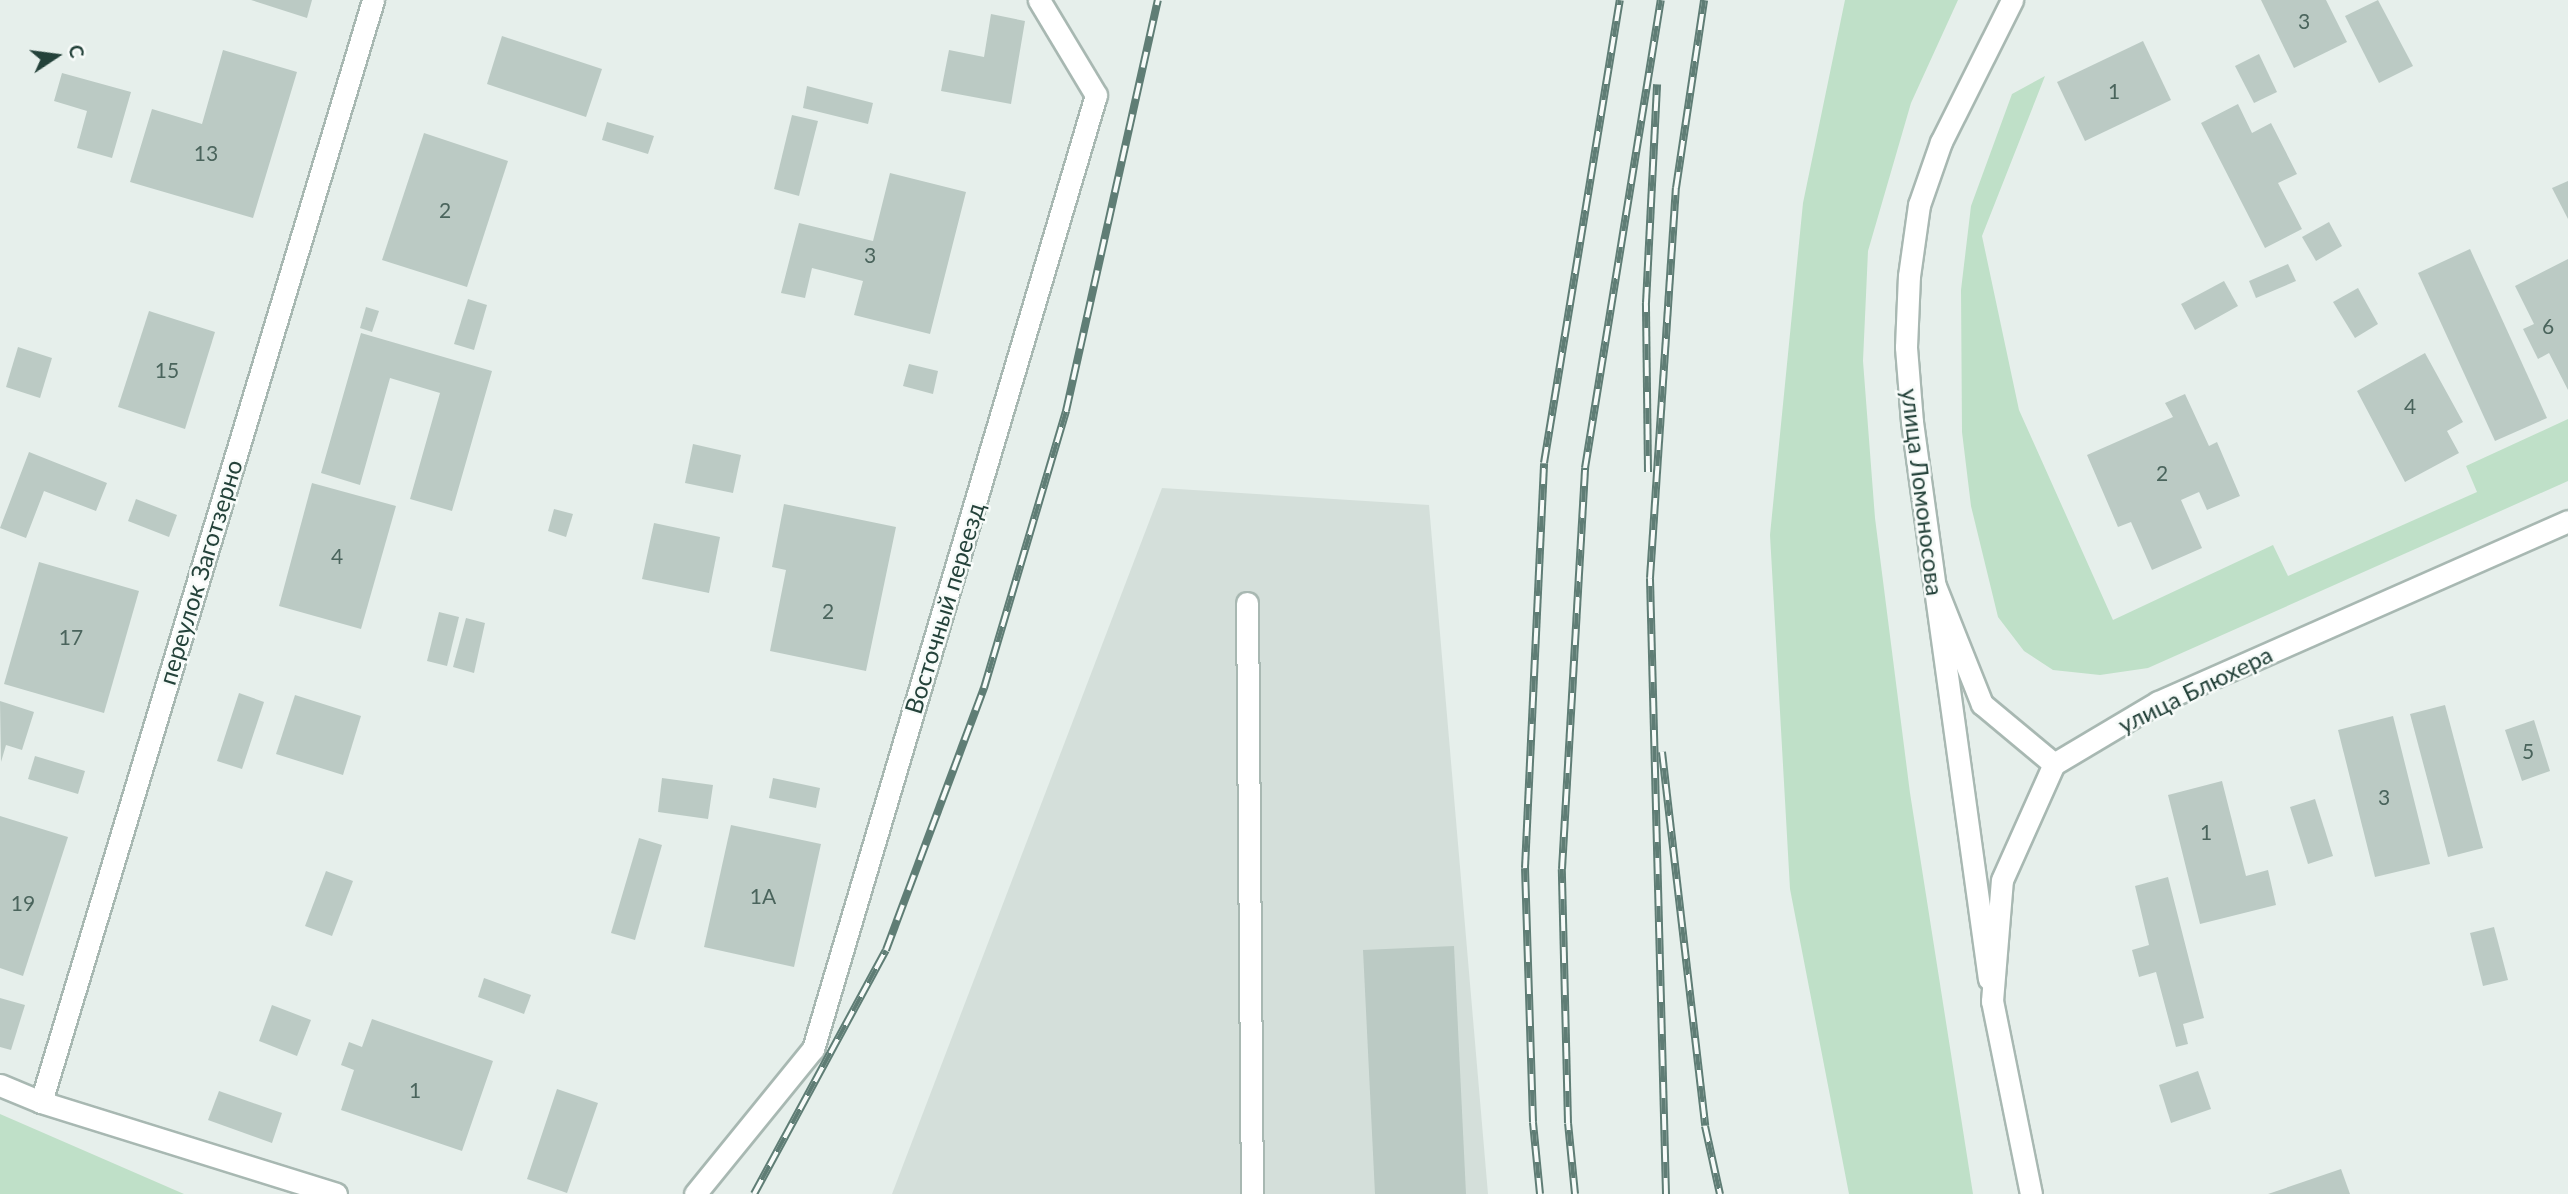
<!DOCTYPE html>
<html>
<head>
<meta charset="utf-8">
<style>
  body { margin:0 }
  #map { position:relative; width:2568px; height:1194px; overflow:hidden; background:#e6efeb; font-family:Lato,sans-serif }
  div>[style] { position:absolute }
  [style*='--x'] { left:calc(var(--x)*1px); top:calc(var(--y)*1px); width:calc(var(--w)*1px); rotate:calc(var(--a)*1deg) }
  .built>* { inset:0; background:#d4dfda }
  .green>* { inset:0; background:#bfe0c8 }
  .building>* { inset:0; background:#bbcac4 }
  .roads { filter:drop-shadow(2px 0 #a8b8b2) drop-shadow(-2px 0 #a8b8b2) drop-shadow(0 2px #a8b8b2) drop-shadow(0 -2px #a8b8b2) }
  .lane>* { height:21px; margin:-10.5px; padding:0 10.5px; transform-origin:10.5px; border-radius:10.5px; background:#fff }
  .street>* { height:21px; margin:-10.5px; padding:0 10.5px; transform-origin:10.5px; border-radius:10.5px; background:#fff }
  .secondary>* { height:21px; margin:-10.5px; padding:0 10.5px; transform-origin:10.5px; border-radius:10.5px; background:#fff }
  .rail>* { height:8px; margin-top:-4px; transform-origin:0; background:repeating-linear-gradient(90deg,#f7fbf9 0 16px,#5f7d75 0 32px); box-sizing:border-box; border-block:2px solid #5f7d75 }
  span { translate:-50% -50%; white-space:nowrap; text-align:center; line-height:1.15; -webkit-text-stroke:5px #f7fbf9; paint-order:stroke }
  .number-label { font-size:21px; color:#4a645c }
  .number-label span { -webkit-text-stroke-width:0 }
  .street-label { font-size:24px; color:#24423a }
  .north { position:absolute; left:21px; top:21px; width:70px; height:70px; -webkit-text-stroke:5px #f7fbf9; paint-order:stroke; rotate:77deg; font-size:19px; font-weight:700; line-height:28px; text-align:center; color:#24423a }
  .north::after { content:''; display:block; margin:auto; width:24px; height:32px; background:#24423a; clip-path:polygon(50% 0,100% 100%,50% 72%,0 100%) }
</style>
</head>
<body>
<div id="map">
  <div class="built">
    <div style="clip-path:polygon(1162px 488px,1429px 505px,1488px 1194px,892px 1194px)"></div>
  </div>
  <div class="green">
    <div style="clip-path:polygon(1845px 0,1958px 0,1911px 103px,1868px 251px,1863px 361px,1875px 518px,1910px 793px,1973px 1194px,1849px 1194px,1790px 889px,1770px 535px,1803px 203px)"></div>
    <div style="clip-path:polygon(2045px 76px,1982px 236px,2019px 410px,2113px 620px,2273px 545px,2288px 576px,2477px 492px,2466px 466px,2568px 419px,2568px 481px,2148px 668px,2100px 675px,2053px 670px,2024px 651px,1998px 617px,1971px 506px,1962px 432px,1961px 290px,1971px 206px,2012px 94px)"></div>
    <div style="clip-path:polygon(0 1114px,184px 1194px,0 1194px)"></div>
  </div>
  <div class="building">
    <div style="clip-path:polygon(251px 0,312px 0,307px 18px)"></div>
    <div style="clip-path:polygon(2261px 0,2326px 0,2347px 42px,2294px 68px)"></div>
    <div style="clip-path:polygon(2378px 0,2413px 66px,2379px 83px,2345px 16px)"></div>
    <div style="clip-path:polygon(991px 14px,1025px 21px,1011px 104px,941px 91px,949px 50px,984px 57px)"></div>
    <div style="clip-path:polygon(502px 36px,602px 69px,586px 117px,487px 84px)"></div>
    <div style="clip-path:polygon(2143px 41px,2171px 100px,2085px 141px,2057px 82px)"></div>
    <div style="clip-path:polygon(223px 50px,297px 72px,253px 218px,130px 182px,152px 109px,202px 124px)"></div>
    <div style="clip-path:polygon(2259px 54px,2277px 92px,2254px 103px,2235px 66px)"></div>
    <div style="clip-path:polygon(62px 73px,131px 92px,112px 158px,77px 148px,87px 111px,54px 101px)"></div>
    <div style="clip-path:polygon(807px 86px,873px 103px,868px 124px,803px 108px)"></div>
    <div style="clip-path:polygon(2238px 104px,2252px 133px,2271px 123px,2297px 174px,2278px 183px,2302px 229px,2265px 248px,2201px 123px)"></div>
    <div style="clip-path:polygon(792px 115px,818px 121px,799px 196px,774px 189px)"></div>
    <div style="clip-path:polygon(607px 122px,654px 136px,648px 154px,602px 140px)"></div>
    <div style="clip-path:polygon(424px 133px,508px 161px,467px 287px,382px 260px)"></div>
    <div style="clip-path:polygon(890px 173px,966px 192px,930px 334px,854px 315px,863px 281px,812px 268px,805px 298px,781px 293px,799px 223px,873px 241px)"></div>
    <div style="clip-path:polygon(2568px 181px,2568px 219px,2552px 188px)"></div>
    <div style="clip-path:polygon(2329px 222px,2342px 246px,2316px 261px,2302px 237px)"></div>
    <div style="clip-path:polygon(2470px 249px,2547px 418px,2495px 441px,2418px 273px)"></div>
    <div style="clip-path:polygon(2568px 259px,2568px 390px,2549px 353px,2538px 359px,2523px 329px,2534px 324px,2515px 286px)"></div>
    <div style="clip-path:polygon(2288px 264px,2296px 281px,2256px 298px,2249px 281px)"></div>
    <div style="clip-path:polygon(2224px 281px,2238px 306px,2195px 330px,2181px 304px)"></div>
    <div style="clip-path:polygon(2358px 288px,2378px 324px,2355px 338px,2333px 302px)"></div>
    <div style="clip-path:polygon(468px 299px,487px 305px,474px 350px,454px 344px)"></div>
    <div style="clip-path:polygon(366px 307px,379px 311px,372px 332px,360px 328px)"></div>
    <div style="clip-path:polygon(149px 311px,215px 332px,185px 429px,118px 407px)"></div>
    <div style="clip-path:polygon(361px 333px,492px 371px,452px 511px,410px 499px,440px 393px,390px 378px,360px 485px,321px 473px)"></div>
    <div style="clip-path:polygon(18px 347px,52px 358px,40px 398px,6px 387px)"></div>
    <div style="clip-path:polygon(2425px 353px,2463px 422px,2447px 431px,2459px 453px,2405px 482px,2357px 391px)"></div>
    <div style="clip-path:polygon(909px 364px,938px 371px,933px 394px,903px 386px)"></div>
    <div style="clip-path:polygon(2185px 394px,2209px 446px,2217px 442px,2240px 496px,2207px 510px,2199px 492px,2181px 500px,2202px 548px,2152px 570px,2131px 522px,2118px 527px,2087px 455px,2173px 417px,2165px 403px)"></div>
    <div style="clip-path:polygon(693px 444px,741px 455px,733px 493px,685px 483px)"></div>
    <div style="clip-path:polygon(29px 452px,107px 483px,96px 511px,44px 491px,26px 538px,0 528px)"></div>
    <div style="clip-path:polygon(312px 483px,396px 506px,361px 629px,279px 606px)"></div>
    <div style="clip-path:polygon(136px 499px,177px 515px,169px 537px,128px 521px)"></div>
    <div style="clip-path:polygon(784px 504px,896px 527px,866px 671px,770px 651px,786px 570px,772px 567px)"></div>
    <div style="clip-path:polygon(554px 509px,573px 514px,566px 537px,548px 531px)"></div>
    <div style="clip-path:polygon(654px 523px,720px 537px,709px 593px,642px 579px)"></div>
    <div style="clip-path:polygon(39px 562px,139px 591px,104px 713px,4px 684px)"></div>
    <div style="clip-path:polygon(439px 612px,459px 617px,447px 666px,427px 661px)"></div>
    <div style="clip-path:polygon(466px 618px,485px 623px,474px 673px,453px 667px)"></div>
    <div style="clip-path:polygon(239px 693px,264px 702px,242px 769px,217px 761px)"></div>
    <div style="clip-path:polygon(295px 695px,361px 716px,343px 775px,276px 754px)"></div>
    <div style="clip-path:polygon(0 701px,34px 712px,22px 750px,6px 745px,1px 762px)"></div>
    <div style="clip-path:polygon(2445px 705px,2483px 848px,2448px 857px,2410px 714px)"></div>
    <div style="clip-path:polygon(2393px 716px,2430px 864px,2375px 877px,2338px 730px)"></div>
    <div style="clip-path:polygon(2534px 720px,2550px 771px,2522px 781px,2505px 730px)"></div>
    <div style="clip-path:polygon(35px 756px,85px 771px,78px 794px,28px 779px)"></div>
    <div style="clip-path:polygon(662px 778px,713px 785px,708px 819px,658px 812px)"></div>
    <div style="clip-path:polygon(773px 778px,820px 788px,816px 808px,769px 798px)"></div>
    <div style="clip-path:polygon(2222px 781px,2246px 876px,2268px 870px,2276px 905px,2200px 924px,2168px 795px)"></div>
    <div style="clip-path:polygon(2315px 799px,2333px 856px,2308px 864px,2290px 807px)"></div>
    <div style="clip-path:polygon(0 816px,68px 837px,23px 976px,0 968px)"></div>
    <div style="clip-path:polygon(731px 825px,821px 844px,794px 967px,704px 947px)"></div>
    <div style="clip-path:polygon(639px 838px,662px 845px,635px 940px,611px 933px)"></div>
    <div style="clip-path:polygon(326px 871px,353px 881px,332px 936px,305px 926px)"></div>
    <div style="clip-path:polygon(2168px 877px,2204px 1018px,2183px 1024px,2188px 1044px,2176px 1047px,2156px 972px,2139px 977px,2132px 950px,2149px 945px,2135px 886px)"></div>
    <div style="clip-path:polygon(2494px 927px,2508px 980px,2483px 986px,2470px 933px)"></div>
    <div style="clip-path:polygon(1454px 946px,1466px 1194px,1375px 1194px,1363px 950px)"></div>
    <div style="clip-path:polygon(484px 978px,531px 995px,524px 1014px,478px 997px)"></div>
    <div style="clip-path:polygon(0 998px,25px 1005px,11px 1050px,0 1047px)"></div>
    <div style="clip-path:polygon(272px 1005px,311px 1020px,297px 1056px,259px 1041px)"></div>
    <div style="clip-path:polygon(372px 1019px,493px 1061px,462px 1151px,341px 1110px,354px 1070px,341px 1065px,349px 1042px,362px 1047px)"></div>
    <div style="clip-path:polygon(2198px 1071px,2211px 1109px,2171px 1123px,2159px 1085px)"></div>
    <div style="clip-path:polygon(557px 1089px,598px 1103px,567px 1193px,527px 1179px)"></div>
    <div style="clip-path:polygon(219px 1091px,282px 1113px,272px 1143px,208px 1120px)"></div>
    <div style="clip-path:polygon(2341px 1169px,2350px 1194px,2268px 1194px)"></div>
  </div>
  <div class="roads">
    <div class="lane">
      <div style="--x:1247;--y:603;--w:591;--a:89.52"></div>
    </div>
    <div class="street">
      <div style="--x:1989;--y:979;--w:562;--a:-97.87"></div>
      <div style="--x:1912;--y:422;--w:75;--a:-94.6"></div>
      <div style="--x:1906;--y:347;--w:71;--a:-87.6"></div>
      <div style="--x:1909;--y:276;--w:72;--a:-82"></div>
      <div style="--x:1919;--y:205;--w:67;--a:-70.8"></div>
      <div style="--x:1941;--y:142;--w:159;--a:-63.4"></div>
      <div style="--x:0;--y:1085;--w:44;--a:22.5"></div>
      <div style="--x:41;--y:1102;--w:309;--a:17.3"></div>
      <div style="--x:41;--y:1102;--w:1151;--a:-73.23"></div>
      <div style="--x:695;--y:1194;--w:187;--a:-50.9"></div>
      <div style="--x:813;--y:1049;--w:995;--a:-73.48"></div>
      <div style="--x:1096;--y:95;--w:111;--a:-121"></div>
    </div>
    <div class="secondary">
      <div style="--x:1935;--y:586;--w:127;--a:68.3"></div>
      <div style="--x:1982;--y:704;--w:94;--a:39.8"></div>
      <div style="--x:2031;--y:1194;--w:197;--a:-101.4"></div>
      <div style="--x:1992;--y:1001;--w:121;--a:-85.3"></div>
      <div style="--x:2002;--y:880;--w:127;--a:-65.9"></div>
      <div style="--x:2054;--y:764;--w:121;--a:-30.8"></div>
      <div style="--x:2158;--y:702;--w:448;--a:-23.8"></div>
    </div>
  </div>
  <div class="rail">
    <div style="--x:1648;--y:472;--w:169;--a:-90.7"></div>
    <div style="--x:1646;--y:303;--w:219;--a:-87.1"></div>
    <div style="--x:1662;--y:752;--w:376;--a:83.4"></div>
    <div style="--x:1705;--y:1126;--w:70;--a:77.6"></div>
    <div style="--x:754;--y:1194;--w:277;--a:-61.6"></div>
    <div style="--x:886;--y:950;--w:280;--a:-69.5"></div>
    <div style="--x:984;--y:688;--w:289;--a:-73.5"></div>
    <div style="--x:1066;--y:411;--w:421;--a:-77.4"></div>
    <div style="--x:1540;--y:1194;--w:72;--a:-95.6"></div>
    <div style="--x:1533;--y:1122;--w:254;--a:-91.8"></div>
    <div style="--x:1525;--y:868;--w:405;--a:-87.3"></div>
    <div style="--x:1544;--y:463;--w:469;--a:-80.7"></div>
    <div style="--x:1575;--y:1194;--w:71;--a:-95.6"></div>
    <div style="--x:1568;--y:1123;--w:254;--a:-91.4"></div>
    <div style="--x:1562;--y:869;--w:402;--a:-86.7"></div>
    <div style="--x:1585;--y:468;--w:474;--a:-80.8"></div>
    <div style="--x:1666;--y:1194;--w:616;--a:-91.49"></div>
    <div style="--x:1650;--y:578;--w:391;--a:-86.2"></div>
    <div style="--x:1676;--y:188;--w:190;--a:-81.5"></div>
  </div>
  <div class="number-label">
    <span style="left:2304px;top:21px">3</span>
    <span style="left:2114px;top:91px">1</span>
    <span style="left:206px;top:153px">13</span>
    <span style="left:445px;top:210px">2</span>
    <span style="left:870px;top:255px">3</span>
    <span style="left:2548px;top:326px">6</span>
    <span style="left:167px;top:370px">15</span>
    <span style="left:2410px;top:406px">4</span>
    <span style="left:2162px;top:473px">2</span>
    <span style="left:337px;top:556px">4</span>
    <span style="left:828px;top:611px">2</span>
    <span style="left:71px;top:637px">17</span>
    <span style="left:2528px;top:751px">5</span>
    <span style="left:2384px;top:797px">3</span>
    <span style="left:2206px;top:832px">1</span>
    <span style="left:763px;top:896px">1А</span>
    <span style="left:23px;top:903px">19</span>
    <span style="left:415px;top:1090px">1</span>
  </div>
  <div class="street-label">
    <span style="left:1923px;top:492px;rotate:83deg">улица Ломоносова</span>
    <span style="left:200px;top:572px;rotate:-73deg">переулок Заготзерно</span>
    <span style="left:944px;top:608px;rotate:-73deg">Восточный переезд</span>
    <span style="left:2195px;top:689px;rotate:-26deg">улица Блюхера</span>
  </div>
  <div class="north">С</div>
</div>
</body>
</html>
